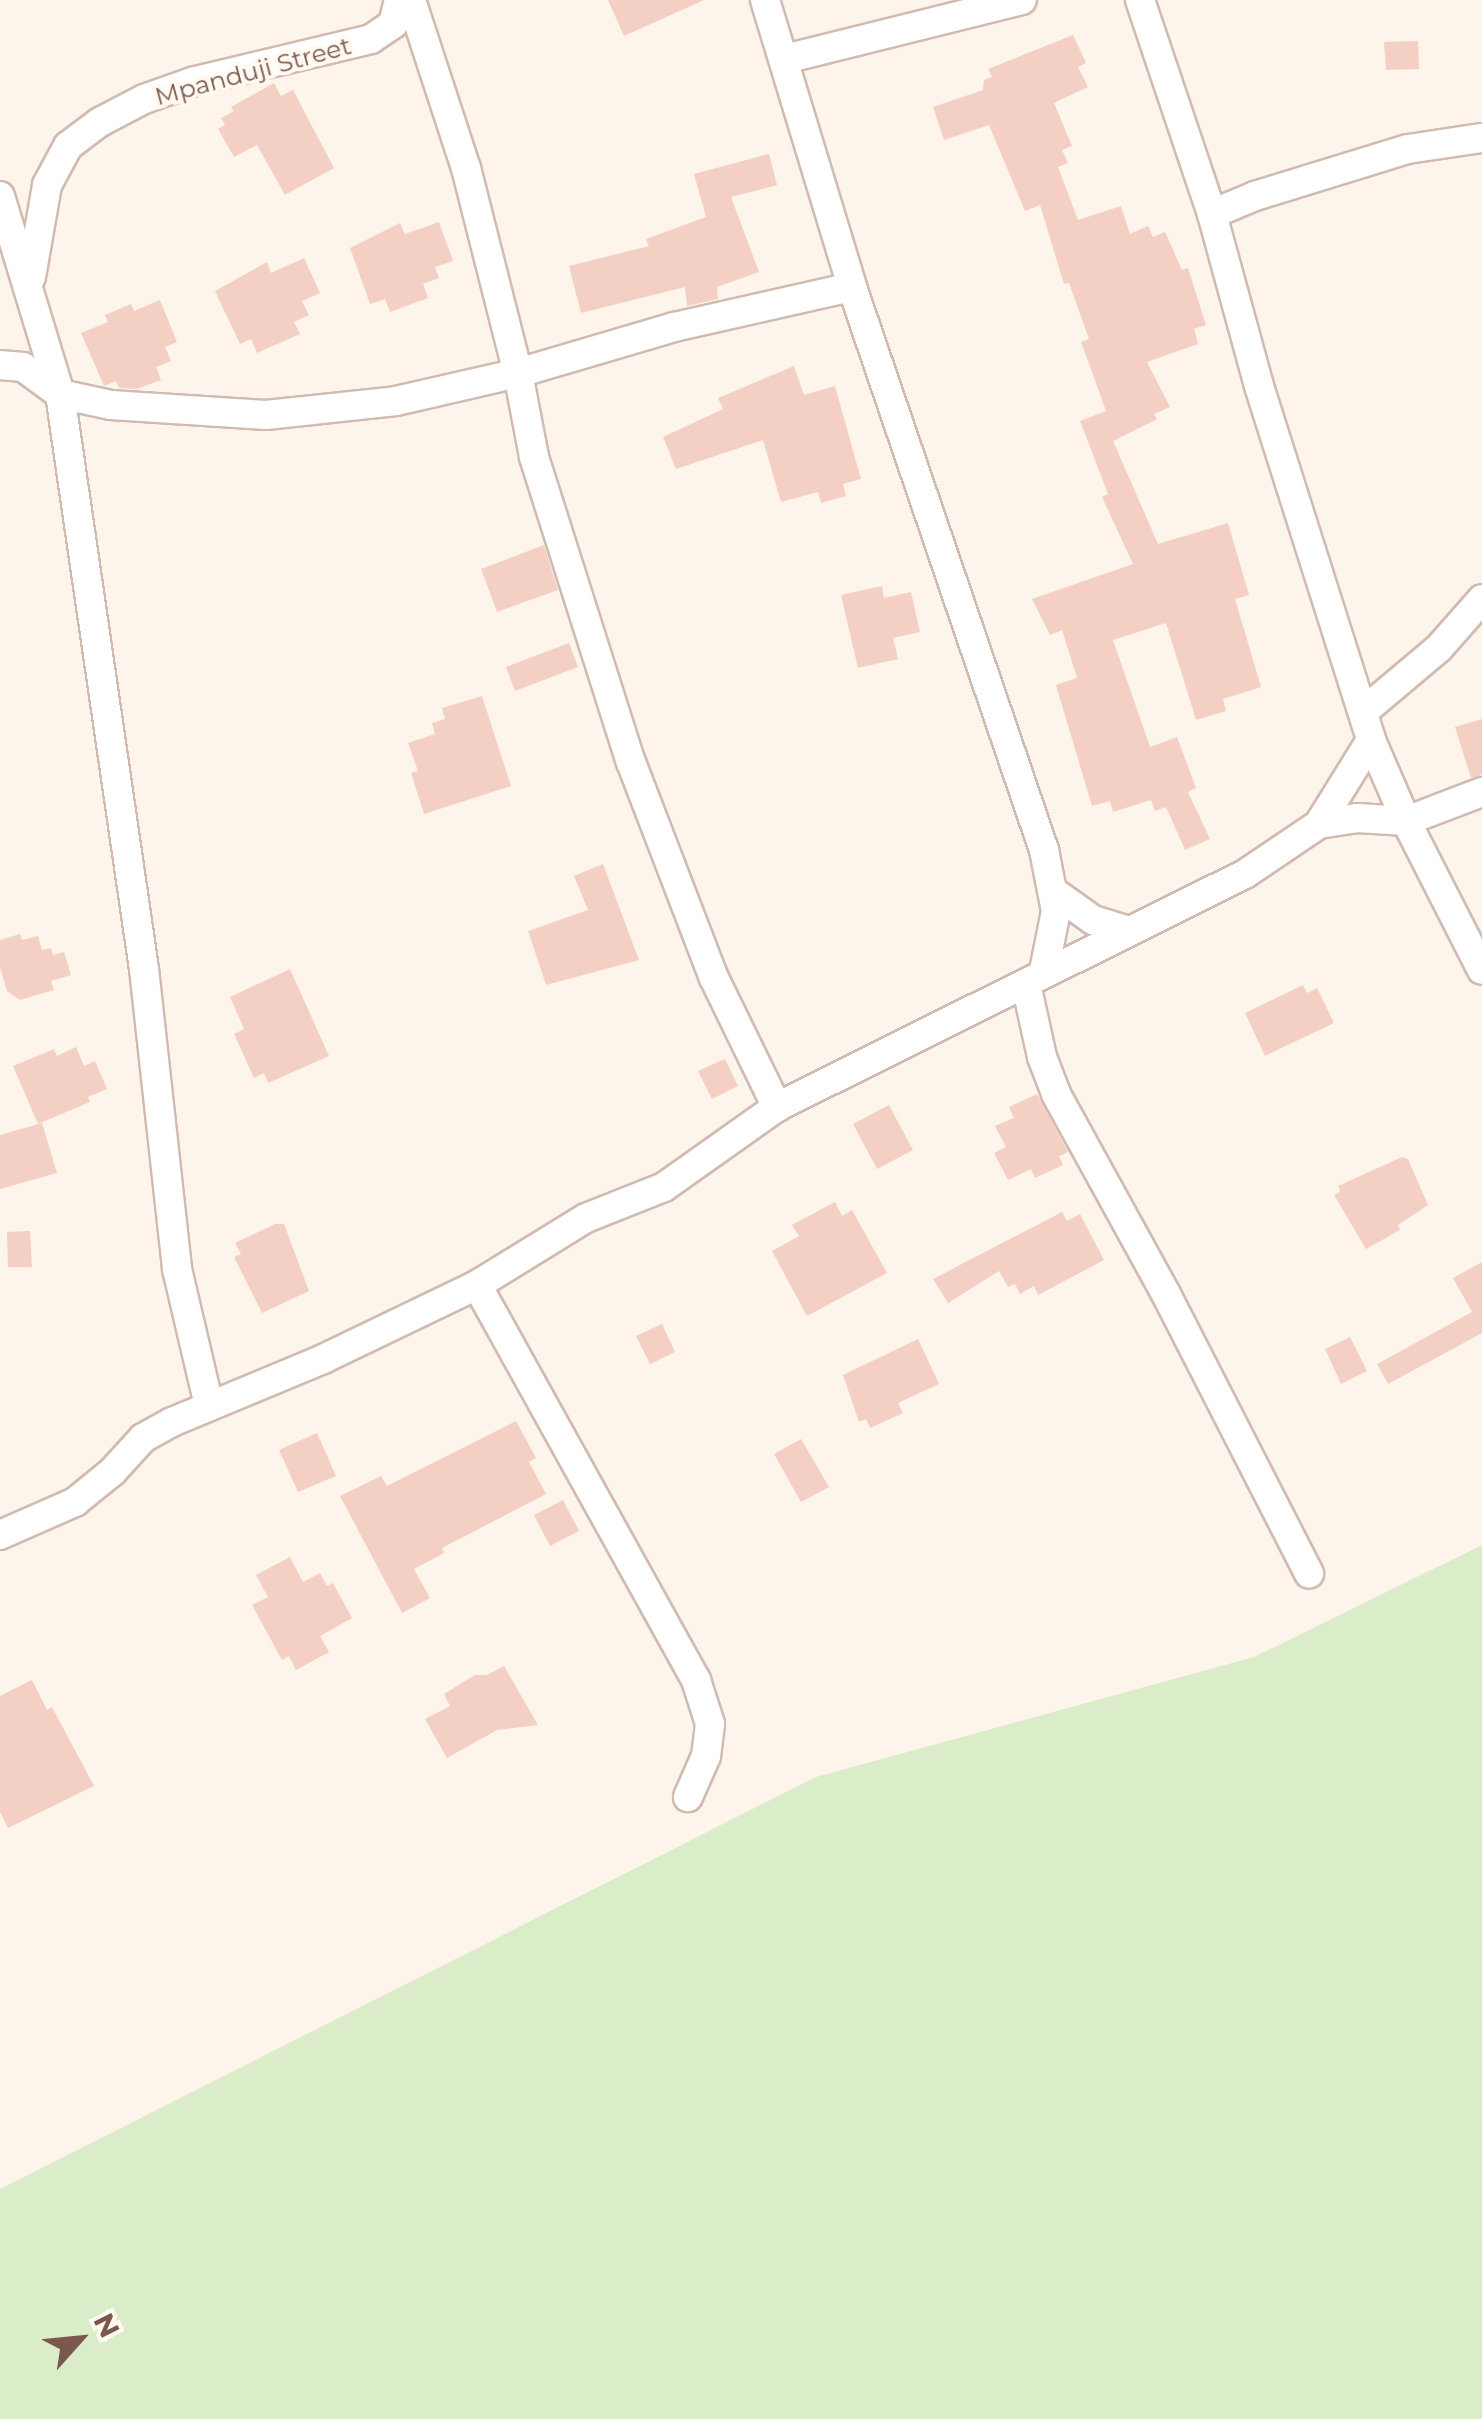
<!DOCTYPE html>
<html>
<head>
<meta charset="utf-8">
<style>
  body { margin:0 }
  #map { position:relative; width:1482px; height:2419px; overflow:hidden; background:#fdf4eb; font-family:Montserrat,sans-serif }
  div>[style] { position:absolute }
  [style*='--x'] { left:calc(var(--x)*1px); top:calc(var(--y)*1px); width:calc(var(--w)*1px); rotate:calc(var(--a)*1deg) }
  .green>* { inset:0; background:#dbecc9 }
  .building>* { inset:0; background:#f3d0c3 }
  .roads { filter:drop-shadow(2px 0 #d1bab0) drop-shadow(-2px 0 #d1bab0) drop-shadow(0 2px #d1bab0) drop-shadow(0 -2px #d1bab0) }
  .minor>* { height:28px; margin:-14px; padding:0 14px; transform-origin:14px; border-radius:14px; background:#fff }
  span { translate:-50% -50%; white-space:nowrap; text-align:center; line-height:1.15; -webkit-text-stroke:8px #fff9f2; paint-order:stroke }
  .street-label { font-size:25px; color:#7a584d }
  .north { position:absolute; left:30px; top:2289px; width:100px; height:100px; -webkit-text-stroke:8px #fff9f2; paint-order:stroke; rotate:63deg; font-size:28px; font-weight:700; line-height:40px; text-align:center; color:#7a584d }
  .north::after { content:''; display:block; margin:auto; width:35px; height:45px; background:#7a584d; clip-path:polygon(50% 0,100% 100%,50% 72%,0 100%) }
</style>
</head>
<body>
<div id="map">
  <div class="green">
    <div style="clip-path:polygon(1482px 1545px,1482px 2419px,0 2419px,0 2189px,816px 1777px,1254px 1657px)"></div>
  </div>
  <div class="building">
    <div style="clip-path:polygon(608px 0,704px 0,624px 36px)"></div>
    <div style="clip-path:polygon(1073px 35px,1086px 63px,1078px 67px,1088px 87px,1054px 103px,1072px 146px,1062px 150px,1068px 163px,1058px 167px,1078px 220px,1121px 206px,1130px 234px,1148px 226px,1153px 237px,1165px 232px,1182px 270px,1188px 268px,1206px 325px,1194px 329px,1198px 344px,1147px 362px,1170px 407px,1154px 414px,1157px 419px,1113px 441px,1158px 544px,1228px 523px,1249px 595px,1235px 599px,1261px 687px,1223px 699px,1226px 711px,1196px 720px,1166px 623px,1113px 640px,1150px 747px,1177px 737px,1196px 788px,1188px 792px,1210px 839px,1185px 850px,1166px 807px,1155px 811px,1151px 800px,1113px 812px,1110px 801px,1092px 806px,1056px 685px,1077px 678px,1062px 630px,1050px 635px,1032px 599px,1133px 564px,1102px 497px,1108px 494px,1080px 421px,1106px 411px,1081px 342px,1089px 339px,1069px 283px,1064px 284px,1040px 205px,1025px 211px,989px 125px,944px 140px,933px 107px,983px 90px,984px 80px,992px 77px,988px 69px)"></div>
    <div style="clip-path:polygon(1418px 41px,1419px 69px,1386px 70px,1384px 42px)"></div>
    <div style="clip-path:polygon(274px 83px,281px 96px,293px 90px,334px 168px,285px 195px,257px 145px,234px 157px,218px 129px,225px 125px,221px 118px,234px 111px,231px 107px)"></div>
    <div style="clip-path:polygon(769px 154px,777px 185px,731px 197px,759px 272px,717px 287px,718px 299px,687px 306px,685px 287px,581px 313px,569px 266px,649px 246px,646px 239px,706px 217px,694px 174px)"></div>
    <div style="clip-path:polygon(439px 222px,453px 261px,435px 267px,439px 278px,423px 284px,428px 298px,390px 312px,385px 299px,370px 304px,350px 248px,400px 223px,405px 234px)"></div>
    <div style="clip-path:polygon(304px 258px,320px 293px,302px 301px,309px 315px,294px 322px,300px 334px,257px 353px,251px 339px,240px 344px,215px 291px,267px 262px,271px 273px)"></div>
    <div style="clip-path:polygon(160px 300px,177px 342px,165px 347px,171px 361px,156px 367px,161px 380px,137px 389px,119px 388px,116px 381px,104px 386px,81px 333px,108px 322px,105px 315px,131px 304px,134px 311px)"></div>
    <div style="clip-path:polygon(794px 366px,804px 395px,835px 386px,861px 479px,843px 484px,846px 496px,821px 503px,818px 492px,781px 502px,763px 440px,676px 469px,663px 437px,723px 409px,718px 398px)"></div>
    <div style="clip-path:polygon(544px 545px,558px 590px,497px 612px,481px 569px)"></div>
    <div style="clip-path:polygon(882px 586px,884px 598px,911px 592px,920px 632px,893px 638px,898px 659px,858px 668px,841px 595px)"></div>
    <div style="clip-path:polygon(569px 643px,578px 667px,515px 691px,506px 667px)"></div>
    <div style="clip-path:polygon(482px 696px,511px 786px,424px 814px,411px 773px,418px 771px,408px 743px,435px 734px,432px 723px,445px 719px,442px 708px)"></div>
    <div style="clip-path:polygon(1482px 719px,1482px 775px,1471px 778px,1455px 727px)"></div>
    <div style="clip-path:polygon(603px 864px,639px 960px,546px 985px,528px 931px,588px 910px,574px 876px)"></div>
    <div style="clip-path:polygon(20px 934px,22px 940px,38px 936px,42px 950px,51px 948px,53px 955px,64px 952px,71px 975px,51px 981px,54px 990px,20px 1000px,7px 991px,0 967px,0 940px)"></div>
    <div style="clip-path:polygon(290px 969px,329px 1056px,268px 1083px,264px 1073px,254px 1078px,234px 1034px,244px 1029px,230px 997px)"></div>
    <div style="clip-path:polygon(1303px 985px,1307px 993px,1317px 988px,1334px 1023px,1265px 1056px,1245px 1013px)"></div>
    <div style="clip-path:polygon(76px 1047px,84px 1066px,95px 1061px,107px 1089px,88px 1097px,90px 1102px,38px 1124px,13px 1066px,54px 1049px,57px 1056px)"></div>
    <div style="clip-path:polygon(725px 1059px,738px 1086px,712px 1099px,698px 1071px)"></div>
    <div style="clip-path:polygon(1037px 1094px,1068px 1152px,1059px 1156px,1063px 1165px,1035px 1178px,1031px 1169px,1008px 1180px,994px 1153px,1006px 1147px,995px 1126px,1014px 1118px,1009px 1107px)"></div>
    <div style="clip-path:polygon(889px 1105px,913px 1150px,877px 1169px,853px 1124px)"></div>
    <div style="clip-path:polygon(42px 1123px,57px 1173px,0 1189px,0 1135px)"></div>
    <div style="clip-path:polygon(1402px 1157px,1408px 1159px,1428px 1205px,1398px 1225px,1400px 1230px,1366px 1249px,1334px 1195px,1340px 1192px,1338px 1186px)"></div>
    <div style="clip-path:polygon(835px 1202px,842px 1216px,852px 1210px,887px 1273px,807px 1316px,772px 1251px,799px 1236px,792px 1225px)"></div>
    <div style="clip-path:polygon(1062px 1212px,1067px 1221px,1080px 1214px,1104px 1260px,1038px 1295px,1034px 1286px,1020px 1294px,1015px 1284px,1008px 1287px,999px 1271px,948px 1303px,933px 1279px)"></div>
    <div style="clip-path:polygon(275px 1224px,284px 1224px,309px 1291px,262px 1313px,234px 1257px,241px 1254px,235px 1243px)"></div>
    <div style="clip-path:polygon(30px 1231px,32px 1267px,8px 1267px,7px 1232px)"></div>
    <div style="clip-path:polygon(1482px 1262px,1482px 1333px,1388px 1384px,1377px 1364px,1472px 1312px,1453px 1278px)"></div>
    <div style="clip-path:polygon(662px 1324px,675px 1352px,650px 1364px,636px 1336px)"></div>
    <div style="clip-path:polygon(1350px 1337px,1367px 1371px,1341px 1384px,1325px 1349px)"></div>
    <div style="clip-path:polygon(918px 1339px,939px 1384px,898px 1403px,903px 1413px,870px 1428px,866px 1419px,859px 1422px,843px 1375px)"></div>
    <div style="clip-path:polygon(516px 1421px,536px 1458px,529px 1462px,546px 1494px,442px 1548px,444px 1553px,414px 1569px,430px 1598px,402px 1613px,340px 1496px,381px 1476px,387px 1486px)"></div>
    <div style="clip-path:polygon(317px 1433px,336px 1476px,298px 1492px,279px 1450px)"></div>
    <div style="clip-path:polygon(801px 1439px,829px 1487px,801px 1502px,774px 1454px)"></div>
    <div style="clip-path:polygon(563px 1500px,579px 1531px,550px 1546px,534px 1515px)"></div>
    <div style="clip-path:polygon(290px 1557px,303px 1582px,320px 1573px,327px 1586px,333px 1583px,352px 1618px,320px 1636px,329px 1652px,296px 1670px,289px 1656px,282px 1660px,252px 1605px,268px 1597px,256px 1575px)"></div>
    <div style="clip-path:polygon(504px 1666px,538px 1725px,497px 1730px,447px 1758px,425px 1719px,450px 1706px,444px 1694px,475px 1675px,487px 1675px)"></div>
    <div style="clip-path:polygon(32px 1680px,47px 1710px,52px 1707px,94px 1786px,8px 1828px,0 1812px,0 1696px)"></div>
  </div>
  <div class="roads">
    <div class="minor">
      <div style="--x:411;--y:0;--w:177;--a:71.9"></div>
      <div style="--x:466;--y:168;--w:211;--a:75.8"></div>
      <div style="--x:518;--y:373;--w:86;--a:79.2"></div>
      <div style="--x:534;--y:457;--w:320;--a:72.4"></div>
      <div style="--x:631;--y:762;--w:231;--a:69"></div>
      <div style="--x:714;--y:978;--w:144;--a:64"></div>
      <div style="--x:765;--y:0;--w:300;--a:73.1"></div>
      <div style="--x:852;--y:287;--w:595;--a:71.17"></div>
      <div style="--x:1044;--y:850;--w:62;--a:78.9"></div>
      <div style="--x:1056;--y:911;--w:61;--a:101.3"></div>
      <div style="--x:1140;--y:0;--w:226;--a:71.4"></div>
      <div style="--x:1212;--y:214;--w:178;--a:74.7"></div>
      <div style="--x:1259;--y:386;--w:371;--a:72.4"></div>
      <div style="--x:1371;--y:740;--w:88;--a:66.6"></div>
      <div style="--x:1406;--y:821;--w:167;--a:63"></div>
      <div style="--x:785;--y:59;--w:244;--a:-14"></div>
      <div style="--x:0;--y:196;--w:207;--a:73.1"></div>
      <div style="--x:60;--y:394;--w:581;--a:81.69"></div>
      <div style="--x:144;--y:969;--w:302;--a:83.7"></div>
      <div style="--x:177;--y:1269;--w:140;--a:76.8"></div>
      <div style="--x:1212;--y:214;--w:47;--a:-22.7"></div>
      <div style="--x:1255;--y:196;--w:160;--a:-17.1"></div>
      <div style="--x:1408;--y:149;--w:75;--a:-8.5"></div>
      <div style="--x:31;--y:277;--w:93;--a:-80.1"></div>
      <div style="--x:47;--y:185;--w:44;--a:-61.7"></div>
      <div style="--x:68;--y:146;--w:40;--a:-37"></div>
      <div style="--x:100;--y:122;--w:50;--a:-27.6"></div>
      <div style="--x:144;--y:99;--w:54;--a:-19.4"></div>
      <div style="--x:195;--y:81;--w:181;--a:-13.4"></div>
      <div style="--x:371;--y:39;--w:27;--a:-34"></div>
      <div style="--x:393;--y:24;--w:25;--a:-76"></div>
      <div style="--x:0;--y:365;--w:23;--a:5"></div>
      <div style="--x:23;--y:367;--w:46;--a:36.1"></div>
      <div style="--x:60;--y:394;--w:52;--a:12.2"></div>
      <div style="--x:111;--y:405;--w:155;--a:3.7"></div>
      <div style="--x:266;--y:415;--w:131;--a:-6.1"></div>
      <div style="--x:396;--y:401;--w:125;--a:-12.9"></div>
      <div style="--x:518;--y:373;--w:163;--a:-16.4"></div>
      <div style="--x:674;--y:327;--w:182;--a:-12.7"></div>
      <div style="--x:1363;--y:712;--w:99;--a:-40.1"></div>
      <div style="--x:1439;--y:648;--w:65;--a:-48.7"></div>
      <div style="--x:1319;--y:824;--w:38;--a:-9"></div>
      <div style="--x:1357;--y:818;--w:49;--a:3.5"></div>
      <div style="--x:1406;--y:821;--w:81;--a:-20.9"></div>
      <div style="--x:1055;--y:893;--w:47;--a:35.4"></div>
      <div style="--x:1093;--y:920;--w:34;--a:17"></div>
      <div style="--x:1026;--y:984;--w:75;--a:77.6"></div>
      <div style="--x:1042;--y:1057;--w:40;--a:69"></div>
      <div style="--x:1056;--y:1094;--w:228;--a:61.2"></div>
      <div style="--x:1166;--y:1294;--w:314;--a:62.9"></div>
      <div style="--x:477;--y:1285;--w:452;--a:61"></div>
      <div style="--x:696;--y:1680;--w:46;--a:72.3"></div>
      <div style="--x:710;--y:1724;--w:32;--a:97"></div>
      <div style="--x:706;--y:1756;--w:45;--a:113.7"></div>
      <div style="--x:0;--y:1535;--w:82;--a:-23.7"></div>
      <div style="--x:75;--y:1502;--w:49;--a:-39.2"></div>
      <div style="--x:113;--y:1471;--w:45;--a:-47.7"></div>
      <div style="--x:143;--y:1438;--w:33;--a:-29"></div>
      <div style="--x:172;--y:1422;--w:164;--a:-22.6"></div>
      <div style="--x:323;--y:1359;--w:171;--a:-25.7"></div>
      <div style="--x:477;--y:1285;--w:128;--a:-31.6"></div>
      <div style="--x:586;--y:1218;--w:84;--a:-21.7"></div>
      <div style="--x:664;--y:1187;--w:138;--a:-35.3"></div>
      <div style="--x:777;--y:1107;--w:523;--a:-26.47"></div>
      <div style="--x:1245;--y:874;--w:89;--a:-34"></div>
      <div style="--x:1319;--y:824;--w:99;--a:-58.2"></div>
    </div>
  </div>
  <div class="street-label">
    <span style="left:253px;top:71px;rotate:-15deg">Mpanduji Street</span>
  </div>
  <div class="north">N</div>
</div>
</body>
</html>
